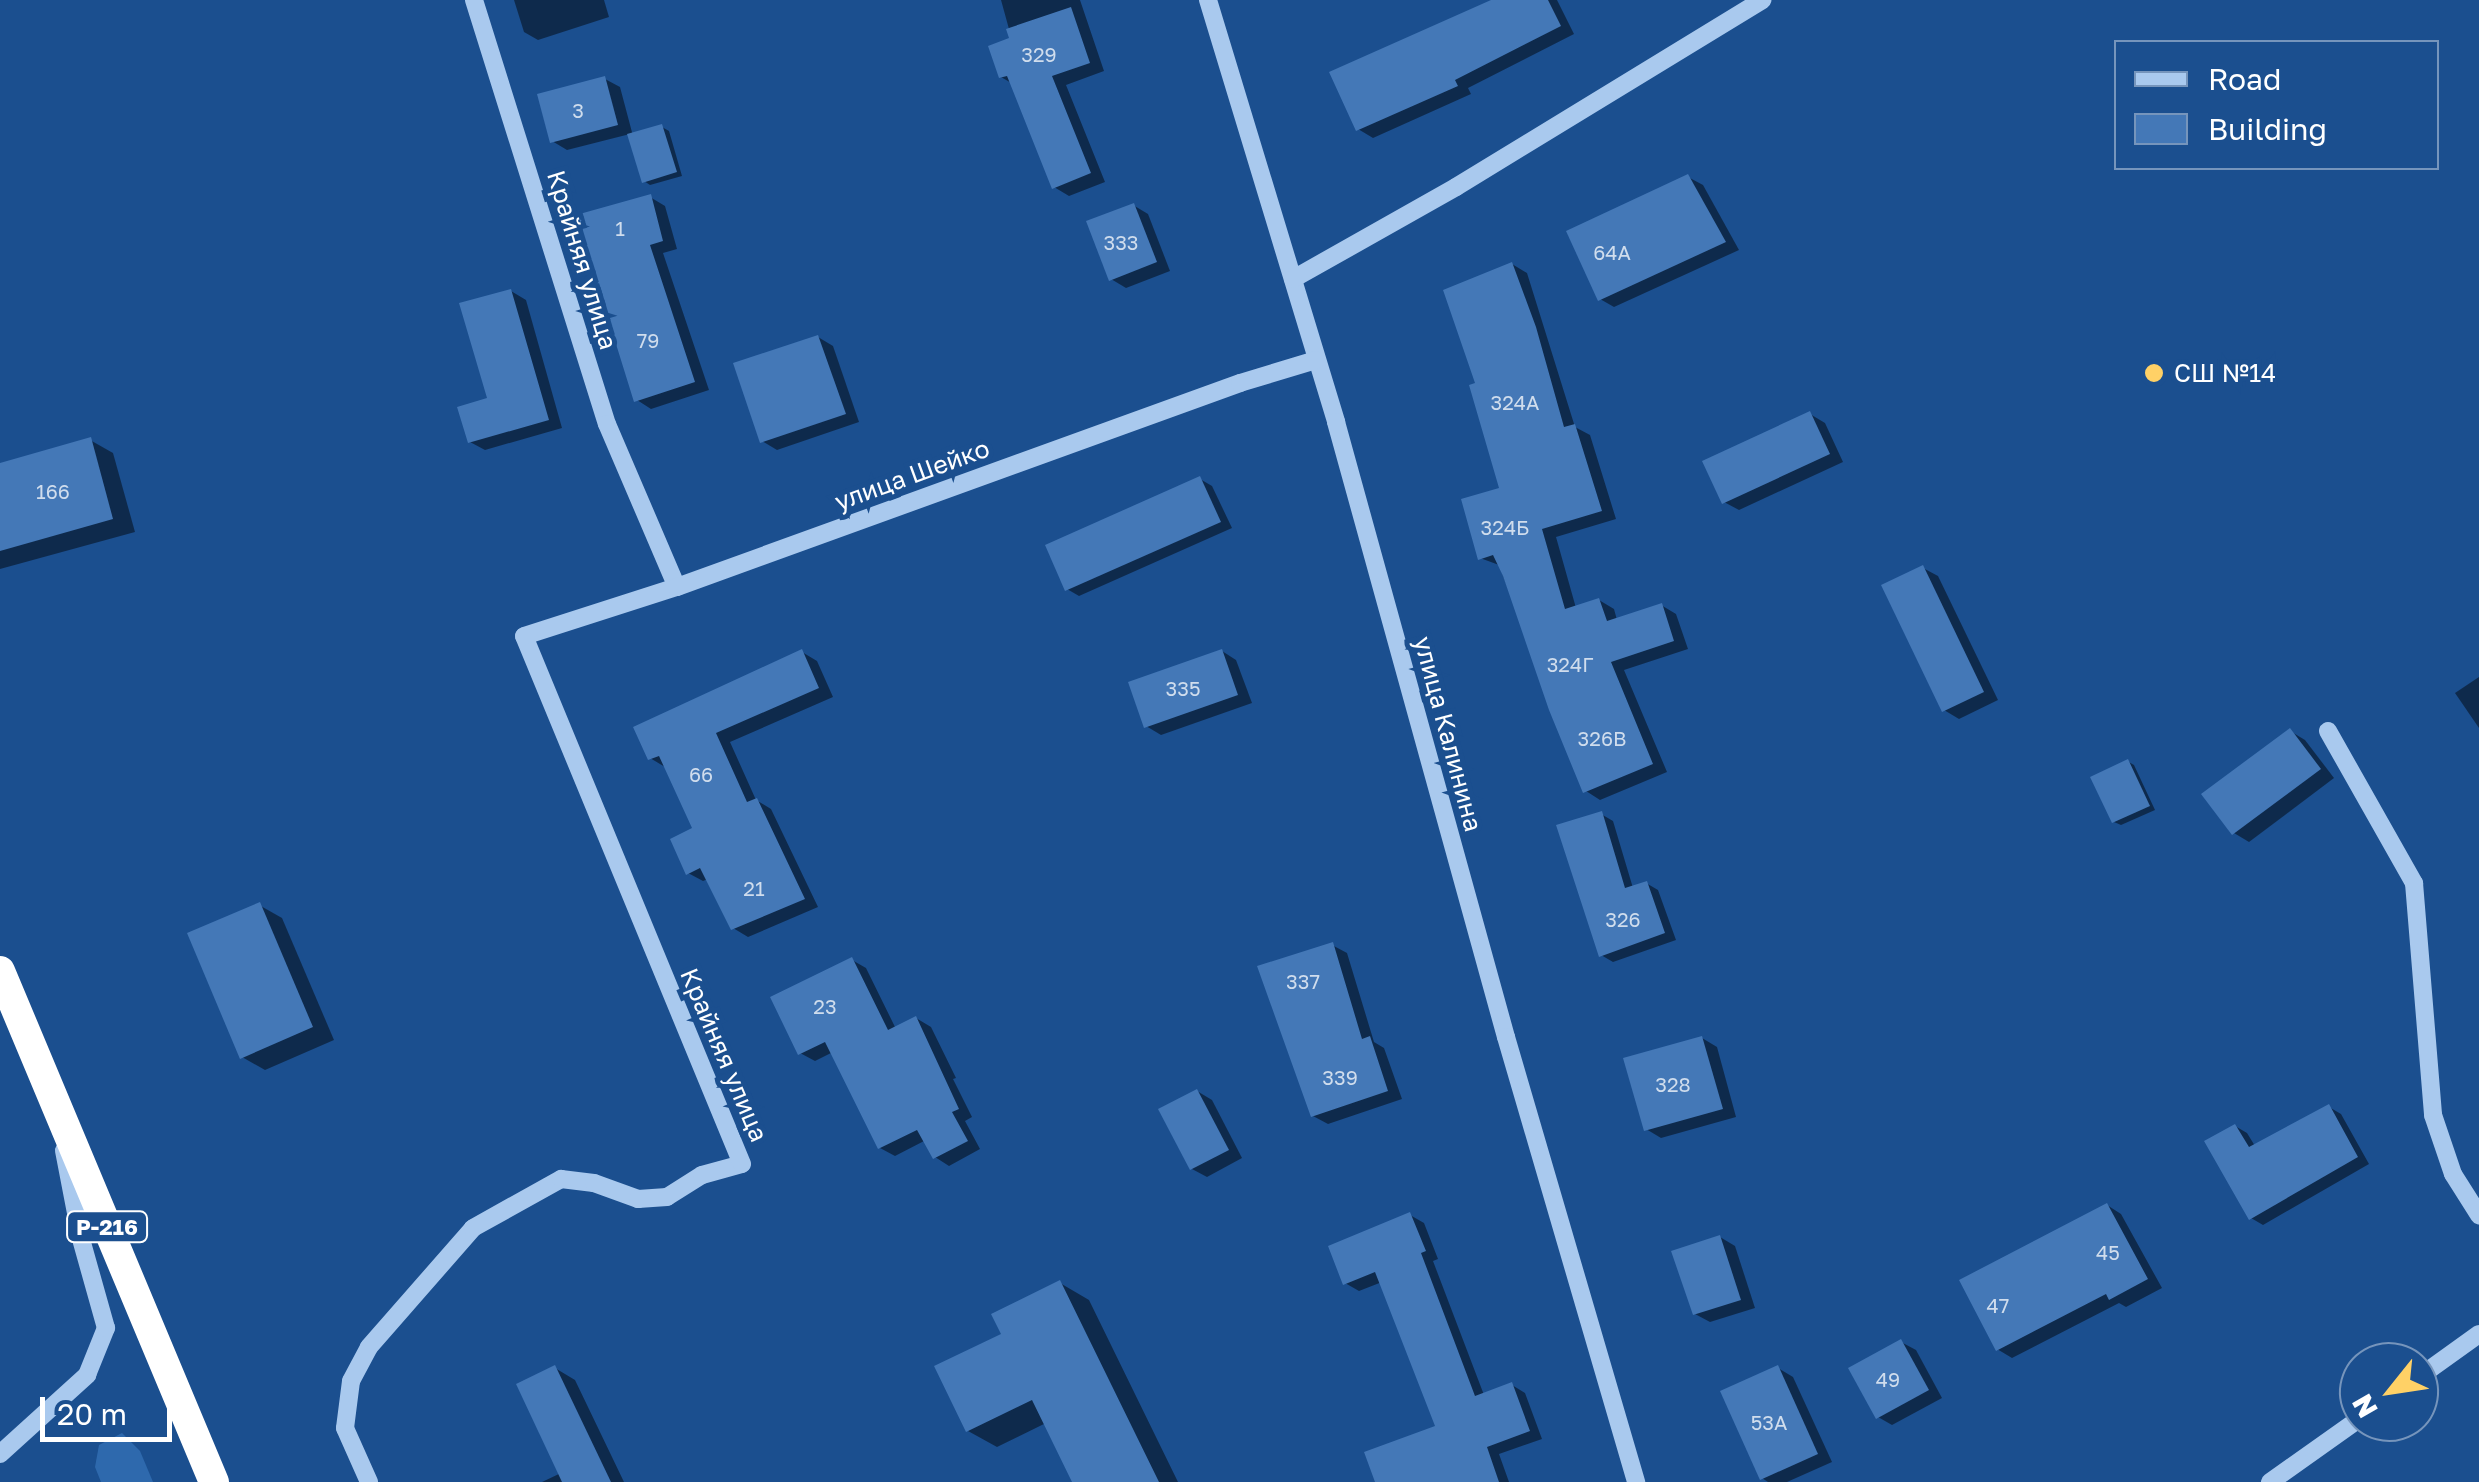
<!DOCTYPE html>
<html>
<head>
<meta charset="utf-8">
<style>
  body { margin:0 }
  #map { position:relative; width:2479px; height:1482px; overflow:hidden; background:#1b4f8f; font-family:"Golos Text",sans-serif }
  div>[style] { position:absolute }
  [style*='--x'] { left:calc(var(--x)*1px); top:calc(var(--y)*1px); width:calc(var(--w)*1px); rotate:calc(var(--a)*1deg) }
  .green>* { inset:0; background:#2e69ad }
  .shadow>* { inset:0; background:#0007 }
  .building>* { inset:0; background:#4478b7 }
  .minor>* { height:18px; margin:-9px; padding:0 9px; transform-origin:9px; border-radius:9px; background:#a9c9ee }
  .highway>* { height:30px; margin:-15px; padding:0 15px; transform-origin:15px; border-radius:15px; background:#fff }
  .dots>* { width:28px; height:28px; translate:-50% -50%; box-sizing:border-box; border:5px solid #1b4f8f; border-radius:50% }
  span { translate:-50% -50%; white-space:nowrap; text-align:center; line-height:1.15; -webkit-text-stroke:10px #1b4f8f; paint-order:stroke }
  .number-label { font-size:20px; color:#d0dded }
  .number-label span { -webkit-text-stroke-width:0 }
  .shield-label span { padding:2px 8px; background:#1b4f8f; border:2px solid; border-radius:8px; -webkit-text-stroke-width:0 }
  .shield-label { font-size:22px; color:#fff; font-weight:700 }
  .street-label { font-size:25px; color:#fff }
  .poi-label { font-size:25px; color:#fff }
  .left { translate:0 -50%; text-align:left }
  .legend { position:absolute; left:2114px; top:40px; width:325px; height:130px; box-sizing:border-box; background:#1b4f8f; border:2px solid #7695bc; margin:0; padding:12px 18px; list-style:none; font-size:30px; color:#fff }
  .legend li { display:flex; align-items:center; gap:20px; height:50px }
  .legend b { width:50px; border:2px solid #7695bc }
  .north { position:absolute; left:2339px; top:1342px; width:100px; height:100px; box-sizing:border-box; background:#1b4f8f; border:2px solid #7695bc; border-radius:50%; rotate:240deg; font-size:28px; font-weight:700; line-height:40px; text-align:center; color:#fff }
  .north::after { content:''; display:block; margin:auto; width:35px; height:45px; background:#ffd166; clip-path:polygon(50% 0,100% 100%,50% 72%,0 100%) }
  .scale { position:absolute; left:40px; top:1397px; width:132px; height:45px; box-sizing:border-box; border:5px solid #fff; border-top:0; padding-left:12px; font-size:30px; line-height:35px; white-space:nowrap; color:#fff; -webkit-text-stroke:8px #1b4f8f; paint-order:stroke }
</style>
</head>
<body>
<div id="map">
  <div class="green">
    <div style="clip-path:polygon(122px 1433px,140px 1451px,153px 1482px,101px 1482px,95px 1467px,99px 1445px)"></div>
  </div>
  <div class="shadow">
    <div style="clip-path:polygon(514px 0,604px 0,609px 17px,538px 40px,524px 32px)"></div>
    <div style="clip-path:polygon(1001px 0,1080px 0,1104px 71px,1066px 85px,1105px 182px,1069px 196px,1054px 187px,1013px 84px,1001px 77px,1012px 40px)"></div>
    <div style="clip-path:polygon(1498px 0,1557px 0,1574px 34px,1468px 88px,1471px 94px,1373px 138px,1358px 129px)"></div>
    <div style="clip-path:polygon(605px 79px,620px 87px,633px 136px,662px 127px,669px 131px,682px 176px,650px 185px,644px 181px,630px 134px,567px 150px,552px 141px)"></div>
    <div style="clip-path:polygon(1688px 177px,1703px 185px,1739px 250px,1614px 307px,1600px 299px)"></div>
    <div style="clip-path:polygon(650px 197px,665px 206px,677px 249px,663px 253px,709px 390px,651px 409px,637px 400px)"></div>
    <div style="clip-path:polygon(1133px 205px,1148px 214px,1170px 271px,1126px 288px,1111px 279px)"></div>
    <div style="clip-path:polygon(1512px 264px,1527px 273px,1575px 427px,1590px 435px,1616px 519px,1556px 537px,1576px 608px,1599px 600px,1614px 609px,1617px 620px,1661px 605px,1676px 614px,1688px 649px,1624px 670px,1667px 772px,1600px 800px,1586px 791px,1499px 565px,1480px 558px,1502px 490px,1478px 385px)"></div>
    <div style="clip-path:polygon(511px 291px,526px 300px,562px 428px,485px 450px,470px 442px,490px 400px)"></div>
    <div style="clip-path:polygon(818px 337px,833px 346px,859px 422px,777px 450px,762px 441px)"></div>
    <div style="clip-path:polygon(1810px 414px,1825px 423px,1843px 462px,1739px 510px,1724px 502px)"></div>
    <div style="clip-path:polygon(90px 440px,113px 453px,135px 532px,0 569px,0 465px)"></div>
    <div style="clip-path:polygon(1200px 479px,1212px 486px,1232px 528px,1079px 596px,1067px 589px)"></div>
    <div style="clip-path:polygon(1923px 568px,1938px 576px,1998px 700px,1959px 719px,1944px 710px)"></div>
    <div style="clip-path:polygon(1222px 651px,1236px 660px,1252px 703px,1161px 735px,1146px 726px)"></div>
    <div style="clip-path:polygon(802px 652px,817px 661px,833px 697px,730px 742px,756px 800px,771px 809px,818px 907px,748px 937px,733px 928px,708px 879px,703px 881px,688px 873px,695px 830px,665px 767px,650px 758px)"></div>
    <div style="clip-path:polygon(2479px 677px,2479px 728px,2455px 693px)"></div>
    <div style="clip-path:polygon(2290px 731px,2305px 740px,2334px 778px,2249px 842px,2234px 833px)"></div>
    <div style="clip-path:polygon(2127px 761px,2134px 765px,2155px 810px,2121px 825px,2114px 822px)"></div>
    <div style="clip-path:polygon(1601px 814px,1613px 821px,1633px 888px,1646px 883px,1658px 890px,1676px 940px,1613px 962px,1601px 955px)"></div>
    <div style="clip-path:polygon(259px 905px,282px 918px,334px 1040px,265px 1070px,242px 1057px)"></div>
    <div style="clip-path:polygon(1332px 945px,1347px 953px,1374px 1042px,1384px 1048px,1402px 1099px,1328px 1124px,1313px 1116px)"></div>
    <div style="clip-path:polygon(852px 960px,866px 968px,896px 1029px,916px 1018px,931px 1027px,956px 1078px,953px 1079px,972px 1117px,965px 1121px,980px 1149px,949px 1166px,935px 1157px,926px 1140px,895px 1156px,880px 1148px,833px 1052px,815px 1061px,800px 1053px)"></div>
    <div style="clip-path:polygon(1702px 1038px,1717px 1047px,1736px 1117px,1661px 1138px,1646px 1129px)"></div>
    <div style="clip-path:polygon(1197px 1091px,1212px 1100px,1242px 1158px,1207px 1177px,1192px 1169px)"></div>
    <div style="clip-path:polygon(2329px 1107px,2341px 1114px,2369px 1164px,2263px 1225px,2251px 1218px,2235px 1126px,2247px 1133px,2255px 1146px)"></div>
    <div style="clip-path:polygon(2107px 1205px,2121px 1214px,2162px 1288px,2126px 1307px,2119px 1303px,2012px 1358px,1997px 1349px)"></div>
    <div style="clip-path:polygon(1410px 1215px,1424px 1223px,1438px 1259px,1433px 1261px,1484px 1395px,1512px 1385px,1525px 1393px,1542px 1439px,1499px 1454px,1509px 1482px,1378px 1482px,1438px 1427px,1382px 1282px,1359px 1291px,1345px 1283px)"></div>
    <div style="clip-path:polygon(1720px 1237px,1735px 1246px,1755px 1308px,1710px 1322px,1695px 1314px)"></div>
    <div style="clip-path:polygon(1060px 1283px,1089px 1300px,1178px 1482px,1075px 1482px,1046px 1423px,997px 1447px,968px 1431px,1004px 1335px)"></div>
    <div style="clip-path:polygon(1901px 1342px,1916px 1350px,1942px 1398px,1892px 1425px,1878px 1417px)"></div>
    <div style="clip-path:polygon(555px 1368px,575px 1380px,624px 1482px,542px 1482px,561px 1473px)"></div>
    <div style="clip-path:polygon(1778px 1368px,1793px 1377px,1832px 1462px,1787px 1482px,1768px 1482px,1762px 1478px)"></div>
  </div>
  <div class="building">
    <div style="clip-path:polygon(1491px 0,1548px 0,1561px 26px,1455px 80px,1458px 86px,1356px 131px,1329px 72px)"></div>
    <div style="clip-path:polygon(1071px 7px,1090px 63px,1052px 76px,1091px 173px,1052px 189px,1007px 76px,999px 78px,988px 46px,1009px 38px,1006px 29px)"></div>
    <div style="clip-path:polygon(605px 76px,618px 125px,550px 143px,537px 94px)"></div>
    <div style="clip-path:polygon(662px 124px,677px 172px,642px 183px,627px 134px)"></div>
    <div style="clip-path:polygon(1688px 174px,1726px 242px,1598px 301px,1566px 231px)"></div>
    <div style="clip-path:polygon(651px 194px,663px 241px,650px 245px,695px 382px,634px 402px,576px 215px)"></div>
    <div style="clip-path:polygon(1134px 203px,1157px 262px,1109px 281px,1086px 221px)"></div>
    <div style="clip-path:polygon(1512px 262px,1536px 327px,1564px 427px,1575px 424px,1602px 511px,1542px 529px,1565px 609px,1599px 598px,1607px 621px,1662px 603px,1674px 641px,1611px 662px,1653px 764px,1583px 793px,1549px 710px,1503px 576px,1493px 555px,1478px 560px,1461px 499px,1499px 488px,1469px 385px,1475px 383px,1443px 290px)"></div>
    <div style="clip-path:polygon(511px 289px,549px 420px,468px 443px,457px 407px,487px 398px,459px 303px)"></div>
    <div style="clip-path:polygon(818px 335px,846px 414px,760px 443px,733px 363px)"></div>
    <div style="clip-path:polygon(1810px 411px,1830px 454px,1722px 504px,1702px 461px)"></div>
    <div style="clip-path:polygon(91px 437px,113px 519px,0 551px,0 463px)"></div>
    <div style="clip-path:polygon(1200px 476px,1221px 522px,1065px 591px,1045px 545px)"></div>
    <div style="clip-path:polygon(1923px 565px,1984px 692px,1942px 712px,1881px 585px)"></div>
    <div style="clip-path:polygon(802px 649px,819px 688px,716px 733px,747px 802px,757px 798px,805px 899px,731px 930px,700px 868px,686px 875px,670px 839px,692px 828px,659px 756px,648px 760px,633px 727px)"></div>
    <div style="clip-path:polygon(1222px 649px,1238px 695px,1144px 728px,1128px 682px)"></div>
    <div style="clip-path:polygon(2290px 728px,2321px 769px,2232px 835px,2201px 794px)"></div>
    <div style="clip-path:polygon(2128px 759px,2150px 806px,2112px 823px,2090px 777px)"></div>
    <div style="clip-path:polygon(1602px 811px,1625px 888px,1647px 881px,1665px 933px,1599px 957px,1556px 825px)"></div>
    <div style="clip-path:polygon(260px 902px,313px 1027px,240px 1059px,187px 933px)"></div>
    <div style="clip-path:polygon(1333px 942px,1362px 1039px,1370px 1036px,1388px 1091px,1311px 1117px,1257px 966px)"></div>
    <div style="clip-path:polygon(852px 957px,888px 1030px,916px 1016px,959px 1109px,952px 1112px,968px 1141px,933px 1159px,917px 1130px,878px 1149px,825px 1042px,798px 1055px,770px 997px)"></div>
    <div style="clip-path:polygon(1702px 1036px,1723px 1109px,1644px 1131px,1623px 1058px)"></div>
    <div style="clip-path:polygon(1197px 1089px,1229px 1150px,1190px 1170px,1158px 1109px)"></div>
    <div style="clip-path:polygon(2329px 1104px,2358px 1157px,2249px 1220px,2204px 1141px,2235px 1124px,2249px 1147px)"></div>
    <div style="clip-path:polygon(2107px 1203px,2148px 1279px,2109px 1300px,2106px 1294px,1996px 1351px,1959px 1280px)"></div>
    <div style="clip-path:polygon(1410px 1212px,1426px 1251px,1421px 1253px,1475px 1396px,1512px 1382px,1530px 1431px,1487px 1447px,1499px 1482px,1375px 1482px,1364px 1452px,1435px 1426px,1375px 1272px,1343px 1285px,1328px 1246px)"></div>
    <div style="clip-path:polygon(1720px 1235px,1741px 1300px,1693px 1315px,1671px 1251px)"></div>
    <div style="clip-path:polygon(1060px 1280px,1159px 1482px,1072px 1482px,1032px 1400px,966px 1432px,934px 1366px,1001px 1334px,991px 1314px)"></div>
    <div style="clip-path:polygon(1901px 1339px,1929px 1390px,1876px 1419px,1848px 1368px)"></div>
    <div style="clip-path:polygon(555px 1365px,611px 1482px,562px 1482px,516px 1384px)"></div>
    <div style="clip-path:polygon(1778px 1365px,1818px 1454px,1760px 1480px,1720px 1391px)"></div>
  </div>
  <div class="minor">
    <div style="--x:474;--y:0;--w:444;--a:72.6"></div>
    <div style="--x:607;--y:424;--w:177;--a:66.8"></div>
    <div style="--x:1208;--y:0;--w:441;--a:73.1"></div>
    <div style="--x:1336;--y:422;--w:638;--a:74.55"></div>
    <div style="--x:1506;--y:1037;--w:464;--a:73.7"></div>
    <div style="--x:1293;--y:279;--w:187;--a:-29.4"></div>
    <div style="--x:1456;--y:187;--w:359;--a:-31.4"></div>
    <div style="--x:2328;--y:731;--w:175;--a:60.5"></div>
    <div style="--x:2414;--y:883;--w:233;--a:85.3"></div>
    <div style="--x:2433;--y:1115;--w:62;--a:71.3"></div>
    <div style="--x:2453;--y:1174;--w:49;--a:57.6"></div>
    <div style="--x:2419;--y:1377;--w:74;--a:-35.6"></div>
    <div style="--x:0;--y:1454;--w:118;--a:-42.2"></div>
    <div style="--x:87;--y:1375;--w:51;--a:-68"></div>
    <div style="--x:106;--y:1328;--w:92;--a:-105.7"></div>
    <div style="--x:81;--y:1239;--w:90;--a:-100.9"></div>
    <div style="--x:369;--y:1482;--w:59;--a:-114"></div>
    <div style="--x:345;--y:1428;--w:47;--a:-82.7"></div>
    <div style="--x:351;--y:1381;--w:38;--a:-62"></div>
    <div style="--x:369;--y:1347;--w:158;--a:-48.8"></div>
    <div style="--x:473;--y:1228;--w:101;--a:-29.1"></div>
    <div style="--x:561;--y:1179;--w:33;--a:7"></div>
    <div style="--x:594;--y:1183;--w:47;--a:20"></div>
    <div style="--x:638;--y:1199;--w:29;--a:-4"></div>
    <div style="--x:667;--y:1197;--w:41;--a:-32.2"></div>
    <div style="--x:702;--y:1175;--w:41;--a:-15.4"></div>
    <div style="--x:742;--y:1164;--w:571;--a:-112.43"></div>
    <div style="--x:524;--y:636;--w:161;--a:-17.8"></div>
    <div style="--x:677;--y:587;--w:599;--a:-19.92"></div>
    <div style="--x:1240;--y:383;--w:79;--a:-16.8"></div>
    <div style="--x:2270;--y:1482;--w:109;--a:-35.3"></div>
  </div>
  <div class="highway">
    <div style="--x:0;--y:971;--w:554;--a:67.28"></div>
  </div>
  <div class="dots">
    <div style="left:2154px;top:373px;background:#ffd166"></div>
  </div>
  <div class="number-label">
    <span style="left:1039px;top:54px">329</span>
    <span style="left:578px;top:110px">3</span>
    <span style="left:620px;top:228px">1</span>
    <span style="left:1121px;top:242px">333</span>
    <span style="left:1612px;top:252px">64А</span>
    <span style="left:648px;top:340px">79</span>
    <span style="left:1515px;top:402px">324А</span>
    <span style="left:53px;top:491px">166</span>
    <span style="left:1505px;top:527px">324Б</span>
    <span style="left:1570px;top:664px">324Г</span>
    <span style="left:1183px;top:688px">335</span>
    <span style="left:1602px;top:738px">326В</span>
    <span style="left:701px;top:774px">66</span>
    <span style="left:754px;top:888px">21</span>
    <span style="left:1623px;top:919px">326</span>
    <span style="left:1303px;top:981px">337</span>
    <span style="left:825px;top:1006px">23</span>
    <span style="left:1340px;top:1077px">339</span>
    <span style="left:1673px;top:1084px">328</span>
    <span style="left:2108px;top:1252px">45</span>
    <span style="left:1998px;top:1305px">47</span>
    <span style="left:1888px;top:1379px">49</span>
    <span style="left:1769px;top:1422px">53А</span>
  </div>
  <div class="shield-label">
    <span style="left:107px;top:1227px">Р-216</span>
  </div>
  <div class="street-label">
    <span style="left:582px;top:260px;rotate:73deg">Крайняя улица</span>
    <span style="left:912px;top:475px;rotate:-20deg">улица Шейко</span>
    <span style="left:1448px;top:734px;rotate:75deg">улица Калинина</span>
    <span style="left:724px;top:1055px;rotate:67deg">Крайняя улица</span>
  </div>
  <div class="poi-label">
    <span class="left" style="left:2174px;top:373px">СШ №14</span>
  </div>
  <ul class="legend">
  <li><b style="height:12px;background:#a9c9ee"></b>Road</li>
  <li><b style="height:28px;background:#4478b7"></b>Building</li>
  </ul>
  <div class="north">N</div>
  <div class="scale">20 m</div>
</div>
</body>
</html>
